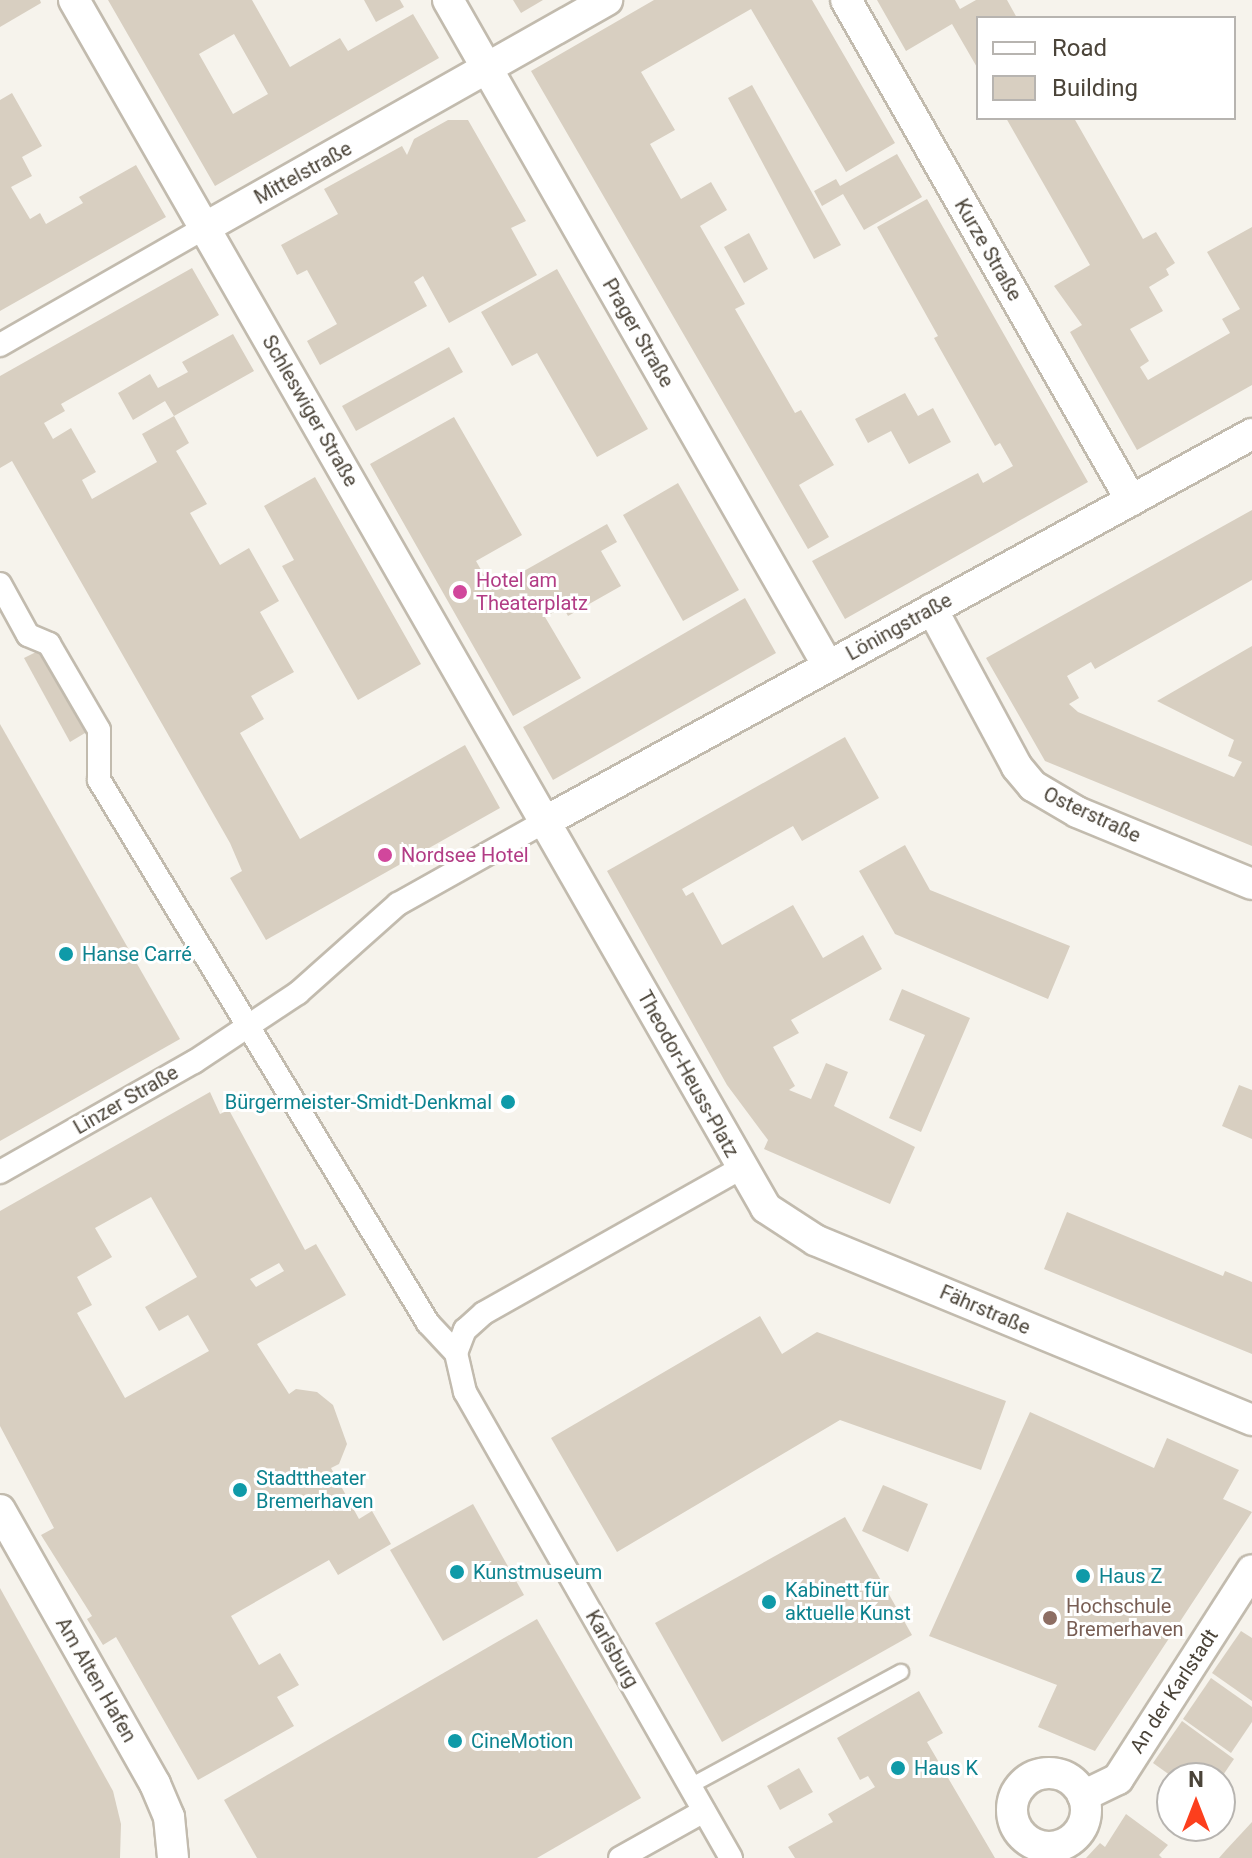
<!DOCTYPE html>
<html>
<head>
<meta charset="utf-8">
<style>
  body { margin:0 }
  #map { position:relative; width:1252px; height:1858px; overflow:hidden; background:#f6f3ec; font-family:Roboto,sans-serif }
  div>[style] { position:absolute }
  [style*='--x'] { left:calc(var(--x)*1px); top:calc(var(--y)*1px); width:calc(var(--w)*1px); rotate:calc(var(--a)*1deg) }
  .building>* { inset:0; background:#d8cfc1 }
  .roads { filter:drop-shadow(2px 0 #c2bbae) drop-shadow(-2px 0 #c2bbae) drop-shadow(0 2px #c2bbae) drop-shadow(0 -2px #c2bbae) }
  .service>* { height:14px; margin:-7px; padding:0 7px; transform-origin:7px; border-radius:7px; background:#fff }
  .pedestrian>* { height:22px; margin:-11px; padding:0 11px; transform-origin:11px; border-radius:11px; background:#fff }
  .minor>* { height:30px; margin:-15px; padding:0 15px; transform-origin:15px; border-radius:15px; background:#fff }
  .minor>.ring { margin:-15px; padding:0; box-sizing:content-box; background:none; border:30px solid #fff; border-radius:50% }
  .dots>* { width:22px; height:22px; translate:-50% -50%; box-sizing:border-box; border:4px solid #fff; border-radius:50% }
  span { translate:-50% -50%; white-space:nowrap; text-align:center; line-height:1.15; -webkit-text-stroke:6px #fff; paint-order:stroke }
  .street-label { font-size:20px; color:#4b4439 }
  .hotel-label { font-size:20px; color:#b23c85 }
  .left { translate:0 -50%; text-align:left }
  .culture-label { font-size:20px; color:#0d838f }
  .right { translate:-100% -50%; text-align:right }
  .education-label { font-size:20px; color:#785e54 }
  .legend { position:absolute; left:976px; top:16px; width:260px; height:104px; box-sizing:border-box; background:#fff; border:2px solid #b7b4b0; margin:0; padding:10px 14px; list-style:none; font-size:24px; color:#4b4439 }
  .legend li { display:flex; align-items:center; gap:16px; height:40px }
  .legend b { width:40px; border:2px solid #b7b4b0 }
  .north { position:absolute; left:1156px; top:1762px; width:80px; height:80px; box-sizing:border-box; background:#fff; border:2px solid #b7b4b0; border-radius:50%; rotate:0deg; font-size:22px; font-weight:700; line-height:32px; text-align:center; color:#4b4439 }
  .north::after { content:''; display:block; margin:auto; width:28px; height:36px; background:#fc3f1d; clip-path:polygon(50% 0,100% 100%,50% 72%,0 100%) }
</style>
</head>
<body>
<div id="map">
  <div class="building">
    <div style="clip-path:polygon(0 0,40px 0,41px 3px,0 27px)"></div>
    <div style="clip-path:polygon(evenodd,108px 0,252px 0,290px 67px,340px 38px,348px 51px,413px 14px,439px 58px,215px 186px,108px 0,234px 34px,268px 94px,233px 114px,199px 54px,234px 34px)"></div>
    <div style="clip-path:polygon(364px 0,400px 0,404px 7px,376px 22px)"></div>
    <div style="clip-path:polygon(513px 0,543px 0,521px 13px)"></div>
    <div style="clip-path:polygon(654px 0,812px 0,895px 143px,846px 172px,751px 9px,641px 72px,675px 130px,650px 144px,681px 199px,711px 182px,727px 210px,700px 226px,745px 304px,735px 309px,795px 413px,801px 410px,834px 465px,799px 485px,829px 537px,808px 549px,531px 71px)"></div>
    <div style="clip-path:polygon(877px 0,955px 0,960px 9px,976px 0,1007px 0,1017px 18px,978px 18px,978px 69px,952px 24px,906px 51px)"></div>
    <div style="clip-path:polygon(752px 85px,841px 245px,814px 259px,728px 98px)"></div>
    <div style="clip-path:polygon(12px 93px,42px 146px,22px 157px,32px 176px,11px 187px,30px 219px,40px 213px,46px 224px,83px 203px,79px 197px,136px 165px,166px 217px,0 311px,0 100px)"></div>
    <div style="clip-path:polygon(1006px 118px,1074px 118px,1143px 239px,1156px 232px,1175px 263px,1166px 269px,1169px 275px,1149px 287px,1163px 311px,1130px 329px,1149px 361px,1140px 367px,1148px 380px,1230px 333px,1222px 319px,1240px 309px,1207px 252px,1252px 227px,1252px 385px,1137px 450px,1070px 332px,1082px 325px,1054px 286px,1090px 265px)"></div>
    <div style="clip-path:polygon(448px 120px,468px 120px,526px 221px,511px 228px,537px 275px,449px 323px,423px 276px,414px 282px,427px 306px,320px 365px,307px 341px,337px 324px,307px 270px,297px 275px,281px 245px,338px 214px,324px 189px,402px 146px,407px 155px,414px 139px)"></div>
    <div style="clip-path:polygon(897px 154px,922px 197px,864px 230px,843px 194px,822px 206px,814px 191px,836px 179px,840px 186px)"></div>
    <div style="clip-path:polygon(927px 199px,1088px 482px,845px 619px,812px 561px,978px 473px,983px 483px,1013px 466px,1000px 443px,995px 446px,934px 338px,938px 336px,877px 227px)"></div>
    <div style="clip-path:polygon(749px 233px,768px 269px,744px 283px,724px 247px)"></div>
    <div style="clip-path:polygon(192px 268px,219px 315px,61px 404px,65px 411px,44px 423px,53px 439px,71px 428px,96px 472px,82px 480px,92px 499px,157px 462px,142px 434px,174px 416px,189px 443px,176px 451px,207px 504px,190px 513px,220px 565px,249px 548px,279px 601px,260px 612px,294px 672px,251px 696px,264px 719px,240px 733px,300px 839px,465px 745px,500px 808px,266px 940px,230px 878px,242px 871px,230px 843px,12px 461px,0 468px,0 376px)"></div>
    <div style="clip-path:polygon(557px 269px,648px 429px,597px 457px,537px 353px,512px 366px,481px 312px)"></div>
    <div style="clip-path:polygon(233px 334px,254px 371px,174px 416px,165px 401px,133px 420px,118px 393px,150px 374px,158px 388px,188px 372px,182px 362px)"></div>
    <div style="clip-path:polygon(449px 347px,463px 372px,356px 431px,342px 406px)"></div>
    <div style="clip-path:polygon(905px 393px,918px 416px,933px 408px,951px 442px,909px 464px,891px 431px,868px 443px,855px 419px)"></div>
    <div style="clip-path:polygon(454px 417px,522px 535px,476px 561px,492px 589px,607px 524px,617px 542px,601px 551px,621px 586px,568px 616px,563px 607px,545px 617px,581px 678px,513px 716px,370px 464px)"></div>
    <div style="clip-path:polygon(315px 477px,421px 664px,358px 700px,282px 566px,294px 560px,264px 506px)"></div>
    <div style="clip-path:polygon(678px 483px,739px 590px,683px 621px,623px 515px)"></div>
    <div style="clip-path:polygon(1252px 510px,1252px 580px,1095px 669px,1091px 662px,1067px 676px,1079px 698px,1069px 704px,1078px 712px,1234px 777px,1242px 762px,1228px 756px,1234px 740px,1157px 701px,1252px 646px,1252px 846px,1045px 761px,986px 658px)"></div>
    <div style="clip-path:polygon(745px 598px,776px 653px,553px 780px,523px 727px)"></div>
    <div style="clip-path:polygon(44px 648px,90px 730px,70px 742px,24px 658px)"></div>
    <div style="clip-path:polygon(0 724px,180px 1039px,0 1141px)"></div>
    <div style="clip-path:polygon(845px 737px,879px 798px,802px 841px,793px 826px,682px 889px,686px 896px,693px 892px,722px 945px,793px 905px,823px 958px,863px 935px,882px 969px,791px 1020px,799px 1033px,773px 1047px,795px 1086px,789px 1090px,811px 1099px,826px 1063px,848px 1072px,834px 1106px,915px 1147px,890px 1204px,764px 1149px,768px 1140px,727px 1085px,607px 871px)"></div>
    <div style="clip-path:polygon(905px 845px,930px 890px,1070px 946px,1048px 999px,895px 934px,859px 871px)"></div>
    <div style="clip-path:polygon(902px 989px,970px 1018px,921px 1132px,889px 1118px,925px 1035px,889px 1020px)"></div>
    <div style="clip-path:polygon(1239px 1085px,1252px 1090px,1252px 1139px,1222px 1126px)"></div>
    <div style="clip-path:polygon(evenodd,210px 1092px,220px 1114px,229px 1110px,305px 1250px,316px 1244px,346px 1295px,257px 1344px,289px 1394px,296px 1389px,317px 1392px,333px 1405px,347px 1444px,339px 1464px,331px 1468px,359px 1519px,372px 1511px,391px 1544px,338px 1575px,329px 1560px,231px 1616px,259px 1665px,280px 1653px,299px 1685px,277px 1697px,294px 1726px,198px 1780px,116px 1637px,103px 1645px,87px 1619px,92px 1616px,41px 1535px,54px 1528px,0 1426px,0 1211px,210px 1092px,151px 1197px,197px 1277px,145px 1307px,159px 1331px,188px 1315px,209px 1351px,125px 1398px,77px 1313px,92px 1305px,77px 1277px,112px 1257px,95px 1228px,151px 1197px,210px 1092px,279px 1263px,284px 1271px,256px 1287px,250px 1279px,279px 1263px)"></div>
    <div style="clip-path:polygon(1067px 1212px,1223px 1276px,1225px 1271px,1252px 1282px,1252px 1354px,1044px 1269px)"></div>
    <div style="clip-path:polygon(760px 1316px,782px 1354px,817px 1332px,1006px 1401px,981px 1470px,840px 1420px,617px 1552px,551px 1438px)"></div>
    <div style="clip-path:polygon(1030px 1412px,1154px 1468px,1167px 1438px,1239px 1470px,1223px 1499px,1252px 1512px,1095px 1751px,1038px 1727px,1057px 1685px,929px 1636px)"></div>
    <div style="clip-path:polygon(883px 1485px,928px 1504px,908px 1552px,862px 1531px)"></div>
    <div style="clip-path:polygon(473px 1504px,524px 1595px,443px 1641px,390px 1550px)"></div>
    <div style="clip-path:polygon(845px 1517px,912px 1635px,722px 1742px,655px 1623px)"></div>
    <div style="clip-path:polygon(0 1588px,113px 1791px,121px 1824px,120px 1858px,0 1858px)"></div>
    <div style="clip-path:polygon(537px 1619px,641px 1798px,537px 1858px,257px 1858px,224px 1800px)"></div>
    <div style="clip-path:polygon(1241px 1631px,1252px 1638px,1252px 1701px,1212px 1673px)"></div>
    <div style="clip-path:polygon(1211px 1678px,1252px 1707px,1252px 1722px,1231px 1753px,1183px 1719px)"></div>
    <div style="clip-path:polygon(919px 1691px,943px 1733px,927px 1742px,995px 1858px,795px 1858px,788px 1847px,833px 1822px,828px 1814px,875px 1787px,868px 1776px,860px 1780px,837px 1738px)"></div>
    <div style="clip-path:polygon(1182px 1721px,1234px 1759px,1221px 1778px,1174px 1778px,1153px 1763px)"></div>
    <div style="clip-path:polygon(799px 1768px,813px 1792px,780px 1810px,767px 1786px)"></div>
    <div style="clip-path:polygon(1126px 1814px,1168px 1845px,1159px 1855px,1162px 1858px,1086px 1858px,1100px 1843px,1105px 1847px)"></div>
    <div style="clip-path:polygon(1252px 1822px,1252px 1858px,1219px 1858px,1226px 1850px)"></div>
  </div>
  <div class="roads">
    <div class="service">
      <div style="--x:690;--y:1786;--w:240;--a:-28.4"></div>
    </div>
    <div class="pedestrian">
      <div style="--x:0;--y:345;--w:237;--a:-29.8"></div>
      <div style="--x:0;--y:584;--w:58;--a:61.2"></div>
      <div style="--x:28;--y:635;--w:23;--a:23"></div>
      <div style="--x:49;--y:644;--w:99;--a:59.8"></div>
      <div style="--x:99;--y:730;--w:50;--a:90"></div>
      <div style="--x:99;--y:780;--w:635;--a:58.79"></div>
      <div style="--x:428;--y:1323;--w:41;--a:47"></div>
      <div style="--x:0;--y:1172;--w:223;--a:-29.6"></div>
      <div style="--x:194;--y:1062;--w:125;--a:-33.6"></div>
      <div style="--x:298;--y:993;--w:134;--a:-41.7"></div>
      <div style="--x:398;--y:904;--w:170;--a:-29.3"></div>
      <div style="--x:620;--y:1858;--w:96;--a:-29.2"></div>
      <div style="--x:731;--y:1858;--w:537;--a:-119.72"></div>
      <div style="--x:465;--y:1392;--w:40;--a:-103"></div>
      <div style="--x:456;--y:1353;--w:25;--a:-69"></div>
      <div style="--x:465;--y:1330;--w:25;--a:-42"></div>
      <div style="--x:484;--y:1313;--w:295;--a:-29.4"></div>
    </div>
    <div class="minor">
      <div style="--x:74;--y:0;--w:1392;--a:60.19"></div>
      <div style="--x:766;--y:1208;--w:59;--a:33.1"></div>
      <div style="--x:815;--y:1240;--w:473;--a:22.4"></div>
      <div style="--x:448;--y:0;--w:767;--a:60.29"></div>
      <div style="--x:846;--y:0;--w:576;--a:60.32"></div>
      <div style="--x:206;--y:227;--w:461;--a:-29.5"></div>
      <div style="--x:932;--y:609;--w:179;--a:61.7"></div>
      <div style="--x:1017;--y:767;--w:25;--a:50"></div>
      <div style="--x:1033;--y:786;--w:51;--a:30.6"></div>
      <div style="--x:1077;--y:812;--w:189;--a:22.4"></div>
      <div style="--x:546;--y:821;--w:805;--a:-28.73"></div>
      <div style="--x:0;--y:1510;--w:315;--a:60.5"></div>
      <div style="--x:155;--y:1784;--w:36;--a:67"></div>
      <div style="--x:169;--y:1817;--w:41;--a:84.4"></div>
      <div class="ring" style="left:1012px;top:1773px;width:44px;height:44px"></div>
      <div style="--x:1083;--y:1796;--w:39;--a:-26"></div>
      <div style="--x:1118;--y:1779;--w:248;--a:-57.3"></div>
    </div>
  </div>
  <div class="dots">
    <div style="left:460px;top:592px;background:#d1479c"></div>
    <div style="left:385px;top:855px;background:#d1479c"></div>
    <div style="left:66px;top:954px;background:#0f9aa8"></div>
    <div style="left:508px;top:1102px;background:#0f9aa8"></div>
    <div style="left:240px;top:1490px;background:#0f9aa8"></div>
    <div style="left:457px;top:1572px;background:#0f9aa8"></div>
    <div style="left:1083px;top:1576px;background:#0f9aa8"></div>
    <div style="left:769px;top:1602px;background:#0f9aa8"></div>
    <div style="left:1050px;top:1618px;background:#8d6e63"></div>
    <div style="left:455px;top:1741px;background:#0f9aa8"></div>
    <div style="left:898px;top:1768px;background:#0f9aa8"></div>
  </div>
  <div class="street-label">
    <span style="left:303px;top:173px;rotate:-29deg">Mittelstraße</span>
    <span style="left:988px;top:250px;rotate:60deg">Kurze Straße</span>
    <span style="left:638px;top:333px;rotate:60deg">Prager Straße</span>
    <span style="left:310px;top:411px;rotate:60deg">Schleswiger Straße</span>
    <span style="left:899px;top:627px;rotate:-29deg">Löningstraße</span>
    <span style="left:1092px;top:815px;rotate:25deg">Osterstraße</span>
    <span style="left:688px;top:1074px;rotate:61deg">Theodor-Heuss-Platz</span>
    <span style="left:126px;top:1100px;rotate:-30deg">Linzer Straße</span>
    <span style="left:985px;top:1310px;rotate:23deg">Fährstraße</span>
    <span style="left:612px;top:1649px;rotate:60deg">Karlsburg</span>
    <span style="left:96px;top:1680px;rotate:60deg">Am Alten Hafen</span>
    <span style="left:1174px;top:1691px;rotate:-57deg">An der Karlstadt</span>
  </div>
  <div class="hotel-label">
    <span class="left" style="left:476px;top:592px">Hotel am<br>Theaterplatz</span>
    <span class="left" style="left:401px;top:855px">Nordsee Hotel</span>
  </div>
  <div class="culture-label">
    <span class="left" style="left:82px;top:954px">Hanse Carré</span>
    <span class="right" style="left:492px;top:1102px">Bürgermeister-Smidt-Denkmal</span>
    <span class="left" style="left:256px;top:1490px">Stadttheater<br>Bremerhaven</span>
    <span class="left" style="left:473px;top:1572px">Kunstmuseum</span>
    <span class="left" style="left:1099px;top:1576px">Haus Z</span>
    <span class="left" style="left:785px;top:1602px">Kabinett für<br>aktuelle Kunst</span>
    <span class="left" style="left:471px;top:1741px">CineMotion</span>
    <span class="left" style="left:914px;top:1768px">Haus K</span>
  </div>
  <div class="education-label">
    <span class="left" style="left:1066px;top:1618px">Hochschule<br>Bremerhaven</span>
  </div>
  <ul class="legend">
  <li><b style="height:10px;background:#fff"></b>Road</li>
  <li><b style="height:22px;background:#d8cfc1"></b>Building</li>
  </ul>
  <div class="north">N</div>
</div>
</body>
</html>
